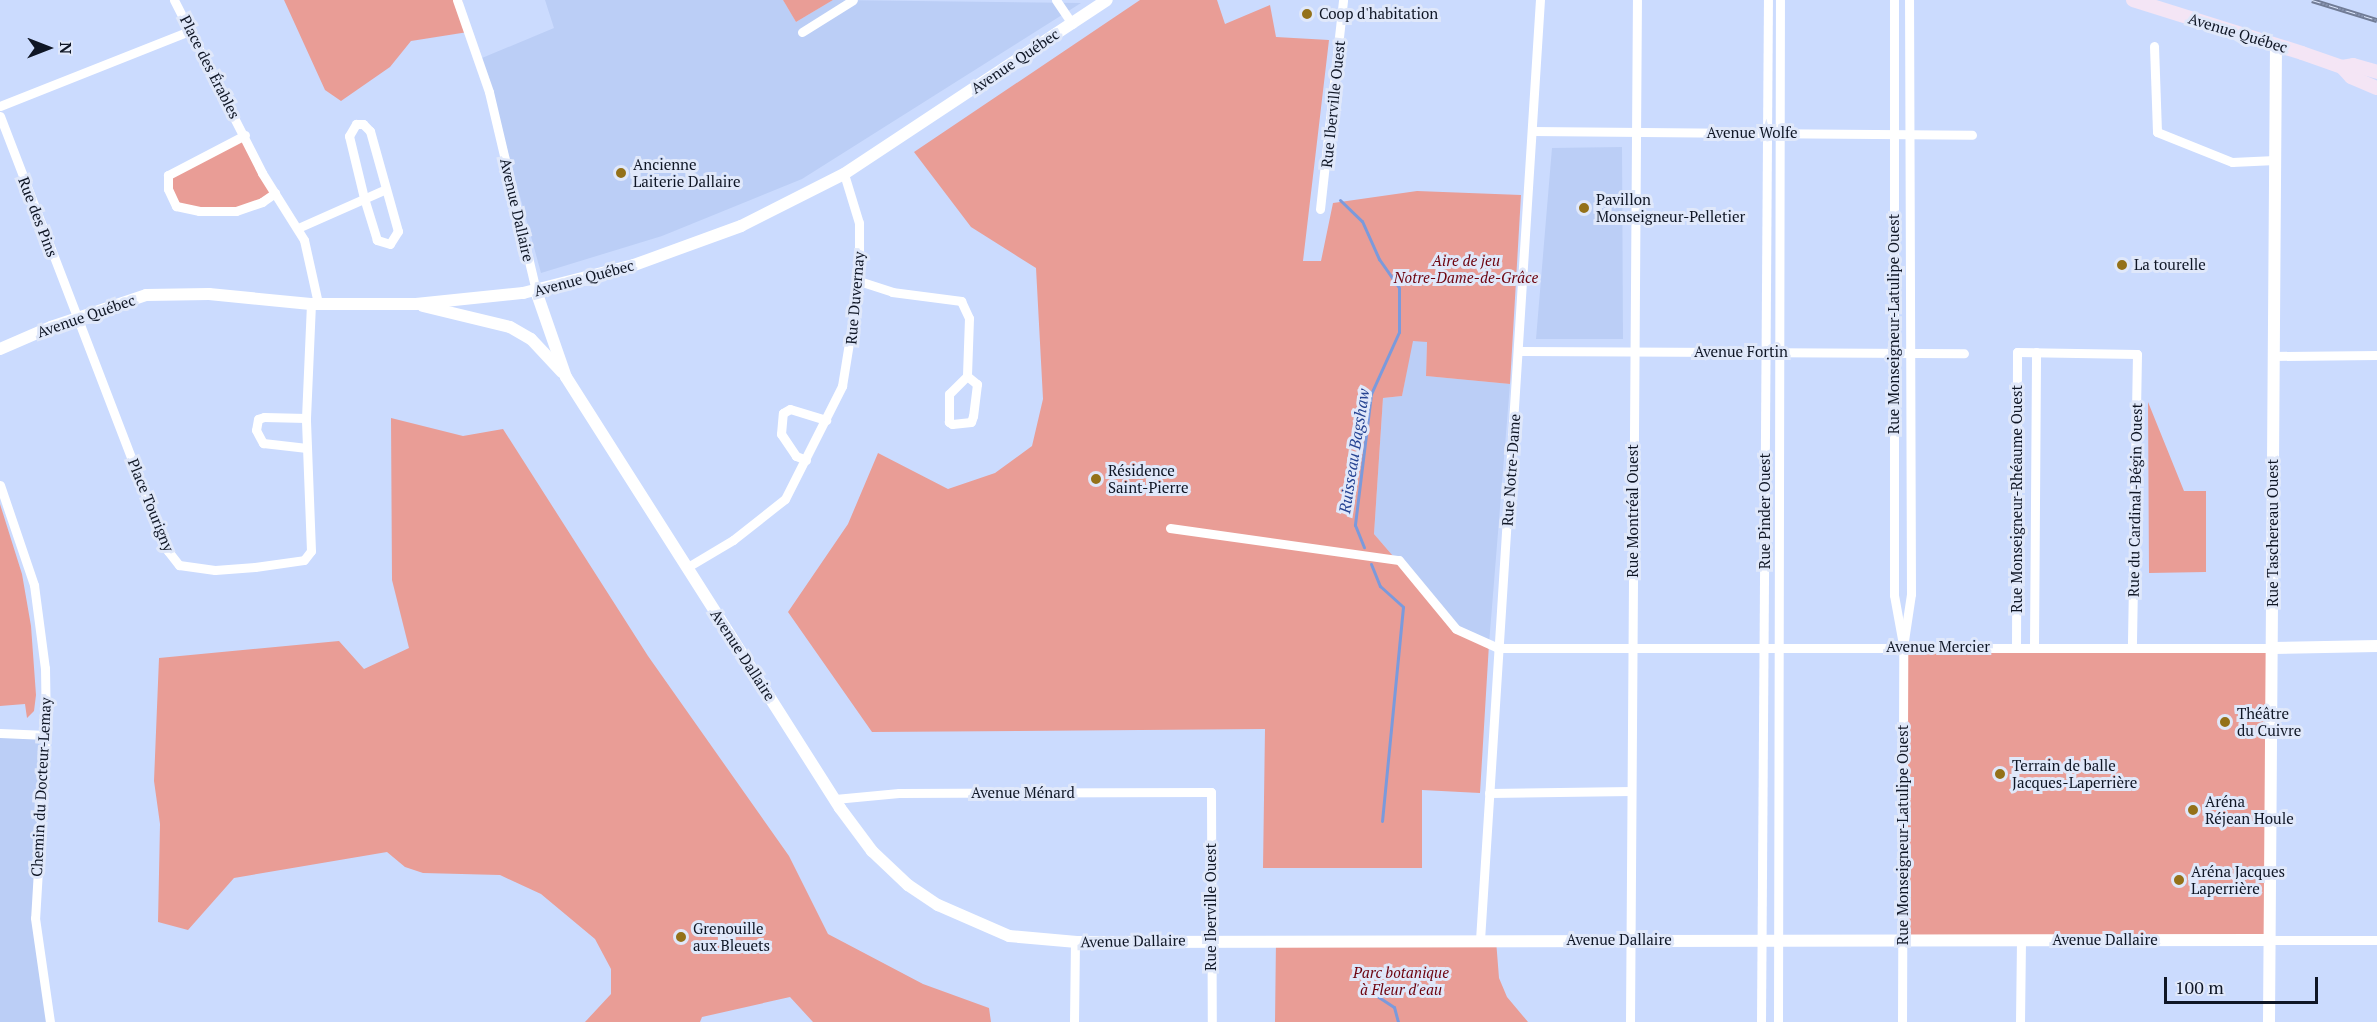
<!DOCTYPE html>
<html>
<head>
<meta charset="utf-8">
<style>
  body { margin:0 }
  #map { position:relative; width:2377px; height:1022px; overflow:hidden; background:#cbdbfe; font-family:"PT Serif",serif }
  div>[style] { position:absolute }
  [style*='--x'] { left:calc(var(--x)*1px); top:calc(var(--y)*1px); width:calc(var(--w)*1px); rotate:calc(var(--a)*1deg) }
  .built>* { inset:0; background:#bbcef6 }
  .green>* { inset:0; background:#e99d96 }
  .stream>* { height:3px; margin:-1.5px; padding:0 1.5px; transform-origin:1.5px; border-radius:1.5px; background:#7b9adc }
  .minor>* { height:9px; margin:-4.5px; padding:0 4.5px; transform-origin:4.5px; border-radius:4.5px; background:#fff }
  .tertiary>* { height:12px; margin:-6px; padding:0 6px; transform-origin:6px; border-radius:6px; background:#fff }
  .secondary>* { height:14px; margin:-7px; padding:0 7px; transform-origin:7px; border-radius:7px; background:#f4e5f5 }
  .rail>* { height:5px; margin-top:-2.5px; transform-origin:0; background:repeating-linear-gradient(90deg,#e0e8fa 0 9px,#717c96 0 18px); box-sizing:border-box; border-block:2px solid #717c96 }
  .dots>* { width:16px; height:16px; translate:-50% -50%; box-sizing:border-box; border:3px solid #e0e8fa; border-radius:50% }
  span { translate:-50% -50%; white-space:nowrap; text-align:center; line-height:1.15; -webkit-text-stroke:6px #e0e8fa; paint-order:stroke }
  .poi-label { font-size:15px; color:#0f1625 }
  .left { translate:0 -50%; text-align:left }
  .street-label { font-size:15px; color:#0f1625 }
  .park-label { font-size:15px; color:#6d030e; font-style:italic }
  .water-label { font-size:16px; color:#254392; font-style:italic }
  .north { position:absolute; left:18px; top:18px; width:60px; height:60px; -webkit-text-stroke:4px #e0e8fa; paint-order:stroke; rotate:90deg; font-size:16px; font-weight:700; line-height:24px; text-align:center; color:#0f1625 }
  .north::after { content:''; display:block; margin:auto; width:21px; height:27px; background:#0f1625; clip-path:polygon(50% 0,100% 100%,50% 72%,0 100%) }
  .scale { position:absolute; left:2164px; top:977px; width:154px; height:27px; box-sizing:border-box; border:3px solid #0f1625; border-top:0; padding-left:8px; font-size:18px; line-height:21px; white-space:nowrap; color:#0f1625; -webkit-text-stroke:4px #e0e8fa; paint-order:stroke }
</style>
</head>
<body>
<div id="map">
  <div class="built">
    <div style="clip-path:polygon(545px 0,783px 0,796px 22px,833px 0,1081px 3px,802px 179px,662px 236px,541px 273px,482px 58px,554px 28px)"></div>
    <div style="clip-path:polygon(1622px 147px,1623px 339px,1536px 339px,1552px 148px)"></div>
    <div style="clip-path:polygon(1412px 341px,1427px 341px,1426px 376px,1510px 384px,1489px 644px,1456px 629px,1374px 534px,1383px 398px,1402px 396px)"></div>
    <div style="clip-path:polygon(0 733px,46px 735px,36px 884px,50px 1022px,0 1022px)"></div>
  </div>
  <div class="green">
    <div style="clip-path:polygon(284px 0,462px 0,468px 32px,411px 41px,390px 67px,341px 101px,325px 90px)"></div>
    <div style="clip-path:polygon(783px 0,833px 0,796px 22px)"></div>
    <div style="clip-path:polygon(1140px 0,1217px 0,1225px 24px,1270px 5px,1276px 37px,1329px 40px,1303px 261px,1321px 261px,1333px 203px,1417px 191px,1521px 195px,1510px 384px,1426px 376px,1427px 342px,1413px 341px,1402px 396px,1383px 398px,1374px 534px,1456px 629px,1489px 644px,1480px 793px,1422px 790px,1422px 868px,1263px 868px,1265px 729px,872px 732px,788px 612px,848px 524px,878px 453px,948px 489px,995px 473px,1032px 446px,1043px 399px,1036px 268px,971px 227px,914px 152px)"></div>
    <div style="clip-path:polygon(245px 135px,275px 193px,236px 211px,176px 206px,168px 175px)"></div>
    <div style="clip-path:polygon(2148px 402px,2184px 491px,2206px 491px,2206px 572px,2149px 573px)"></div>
    <div style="clip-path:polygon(391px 418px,463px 436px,503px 429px,648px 656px,789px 856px,828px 934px,923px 984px,989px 1008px,991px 1022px,813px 1022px,790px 997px,702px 1017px,700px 1022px,585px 1022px,611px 994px,611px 969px,595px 939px,541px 894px,500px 875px,423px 873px,405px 867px,387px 852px,234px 878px,188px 930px,158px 922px,160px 824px,154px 781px,159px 658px,339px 641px,364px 669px,409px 648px,392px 580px)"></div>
    <div style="clip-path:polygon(0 504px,22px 574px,31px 626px,36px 695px,34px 711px,27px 718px,25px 704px,0 706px)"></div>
    <div style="clip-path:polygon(2272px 648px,2265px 936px,1908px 936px,1907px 649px)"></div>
    <div style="clip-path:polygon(1276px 940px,1496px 940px,1499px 978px,1507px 997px,1528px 1022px,1275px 1022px)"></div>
  </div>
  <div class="stream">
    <div style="--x:1340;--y:200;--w:30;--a:44"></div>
    <div style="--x:1362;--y:221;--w:42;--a:65.9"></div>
    <div style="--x:1379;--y:259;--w:35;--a:55"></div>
    <div style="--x:1399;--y:288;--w:44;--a:90"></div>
    <div style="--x:1399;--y:332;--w:68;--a:114.3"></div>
    <div style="--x:1371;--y:394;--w:132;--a:97"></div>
    <div style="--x:1355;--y:525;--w:24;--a:68"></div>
    <div style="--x:1371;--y:564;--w:24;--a:68"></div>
    <div style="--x:1380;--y:586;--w:31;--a:42"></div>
    <div style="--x:1403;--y:607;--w:215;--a:95.6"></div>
    <div style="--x:1377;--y:996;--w:20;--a:33"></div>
    <div style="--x:1394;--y:1007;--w:16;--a:75"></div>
  </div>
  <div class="minor">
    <div style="--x:174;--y:0;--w:194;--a:63"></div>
    <div style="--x:262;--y:173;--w:79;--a:57.9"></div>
    <div style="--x:304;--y:240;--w:65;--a:77.5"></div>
    <div style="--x:457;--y:0;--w:97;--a:70.8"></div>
    <div style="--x:489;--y:92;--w:204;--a:76.7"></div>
    <div style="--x:1056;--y:0;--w:29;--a:56"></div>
    <div style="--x:1894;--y:0;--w:595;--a:90"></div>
    <div style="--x:1894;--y:595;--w:45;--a:79.7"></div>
    <div style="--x:802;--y:32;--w:60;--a:-32.1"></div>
    <div style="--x:2154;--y:46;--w:86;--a:88"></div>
    <div style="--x:2157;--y:132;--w:81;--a:21.8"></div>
    <div style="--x:2232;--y:162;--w:43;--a:-2.7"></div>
    <div style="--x:0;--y:106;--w:206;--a:-21.6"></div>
    <div style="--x:0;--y:116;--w:426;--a:69"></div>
    <div style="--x:153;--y:514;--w:40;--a:68"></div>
    <div style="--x:168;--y:551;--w:18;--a:52"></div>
    <div style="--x:179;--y:565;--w:36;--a:8"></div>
    <div style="--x:215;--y:570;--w:40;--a:-4.3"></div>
    <div style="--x:255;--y:567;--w:49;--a:-8.1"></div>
    <div style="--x:304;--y:560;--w:11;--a:-52"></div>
    <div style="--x:311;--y:551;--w:133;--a:-92.2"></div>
    <div style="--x:306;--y:418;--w:114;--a:-87.5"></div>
    <div style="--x:356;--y:124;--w:7;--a:0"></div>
    <div style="--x:363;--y:124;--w:10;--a:45"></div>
    <div style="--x:370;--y:131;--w:104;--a:74.4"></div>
    <div style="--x:398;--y:231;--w:15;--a:122"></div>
    <div style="--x:390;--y:244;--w:14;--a:-163"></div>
    <div style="--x:377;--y:240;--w:44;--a:-107.2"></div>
    <div style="--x:364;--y:198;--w:64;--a:-103.6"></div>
    <div style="--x:349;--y:136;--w:14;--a:-60"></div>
    <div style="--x:1532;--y:131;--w:440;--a:0.5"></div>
    <div style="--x:245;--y:135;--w:87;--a:152.5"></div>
    <div style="--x:168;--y:175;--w:14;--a:90"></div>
    <div style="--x:168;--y:189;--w:19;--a:65"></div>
    <div style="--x:176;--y:206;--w:24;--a:12"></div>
    <div style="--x:199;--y:211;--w:37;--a:0"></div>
    <div style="--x:236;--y:211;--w:28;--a:-19"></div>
    <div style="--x:262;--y:202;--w:16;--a:-35"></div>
    <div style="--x:1320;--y:209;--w:210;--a:-83.7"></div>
    <div style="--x:298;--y:228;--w:96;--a:-23.9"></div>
    <div style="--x:859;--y:281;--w:35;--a:18"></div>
    <div style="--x:892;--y:292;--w:70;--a:7.4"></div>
    <div style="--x:961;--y:301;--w:19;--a:65"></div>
    <div style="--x:969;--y:318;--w:58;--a:92"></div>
    <div style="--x:1518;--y:351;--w:446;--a:0.3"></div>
    <div style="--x:2274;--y:356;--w:103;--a:-0.6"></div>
    <div style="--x:967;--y:376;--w:13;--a:39"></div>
    <div style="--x:977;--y:384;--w:32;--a:97"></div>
    <div style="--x:973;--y:416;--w:6;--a:108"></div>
    <div style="--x:971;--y:422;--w:19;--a:174"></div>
    <div style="--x:952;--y:424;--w:4;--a:-146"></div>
    <div style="--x:949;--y:422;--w:28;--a:-90"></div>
    <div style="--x:949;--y:394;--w:25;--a:-45"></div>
    <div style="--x:306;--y:418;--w:42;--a:-178.6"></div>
    <div style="--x:264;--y:417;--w:6;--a:162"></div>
    <div style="--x:258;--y:419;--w:11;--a:100"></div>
    <div style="--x:256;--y:430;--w:15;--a:62"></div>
    <div style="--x:263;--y:443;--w:44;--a:6.5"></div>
    <div style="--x:806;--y:460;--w:11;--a:-158"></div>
    <div style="--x:796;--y:456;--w:27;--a:-124"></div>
    <div style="--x:781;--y:434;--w:21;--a:-85"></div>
    <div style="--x:783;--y:413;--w:8;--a:-30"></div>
    <div style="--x:790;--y:409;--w:38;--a:17"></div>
    <div style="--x:0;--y:485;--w:106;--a:71.2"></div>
    <div style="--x:34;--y:585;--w:84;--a:82.5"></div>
    <div style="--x:45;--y:668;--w:67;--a:89.1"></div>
    <div style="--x:46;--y:735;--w:183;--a:93.4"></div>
    <div style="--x:35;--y:918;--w:105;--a:81.8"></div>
    <div style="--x:1170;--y:528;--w:231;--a:8"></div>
    <div style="--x:1399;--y:560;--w:89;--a:50.4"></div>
    <div style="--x:1456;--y:629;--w:46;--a:24.3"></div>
    <div style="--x:1498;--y:648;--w:774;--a:0"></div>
    <div style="--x:686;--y:568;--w:55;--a:-30.8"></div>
    <div style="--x:733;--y:540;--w:66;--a:-38.3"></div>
    <div style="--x:785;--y:499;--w:127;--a:-63.2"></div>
    <div style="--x:842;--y:386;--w:106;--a:-80.8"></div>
    <div style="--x:859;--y:281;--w:58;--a:-90"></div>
    <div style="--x:859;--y:223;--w:51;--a:-107"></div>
    <div style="--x:2016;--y:647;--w:295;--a:-89.8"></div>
    <div style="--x:2017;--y:352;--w:120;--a:1"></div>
    <div style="--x:2137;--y:354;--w:293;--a:91"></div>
    <div style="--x:2034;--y:647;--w:295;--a:-89.6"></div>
    <div style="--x:0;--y:733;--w:46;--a:2.5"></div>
    <div style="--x:1489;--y:793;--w:142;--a:-0.8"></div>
    <div style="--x:835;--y:799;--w:64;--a:-5.4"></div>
    <div style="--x:899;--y:793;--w:312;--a:-0.2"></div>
    <div style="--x:1211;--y:792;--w:230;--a:89.8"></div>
    <div style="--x:1480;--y:940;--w:942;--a:-86.35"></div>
    <div style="--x:2269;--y:940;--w:108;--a:0"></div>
    <div style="--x:1074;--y:1022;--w:80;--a:-89.3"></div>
    <div style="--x:1630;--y:1022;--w:1022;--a:-89.61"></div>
    <div style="--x:1761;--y:1022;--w:1022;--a:-89.61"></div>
    <div style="--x:1778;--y:1022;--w:1022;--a:-89.89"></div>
    <div style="--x:1902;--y:1022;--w:375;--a:-89.8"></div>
    <div style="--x:1903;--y:647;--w:54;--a:-81.4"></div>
    <div style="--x:1911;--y:594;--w:594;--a:-90.19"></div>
    <div style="--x:2020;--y:1022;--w:82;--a:-89.3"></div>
  </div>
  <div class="tertiary">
    <div style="--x:536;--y:291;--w:91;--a:70.8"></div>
    <div style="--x:566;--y:377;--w:511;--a:57.55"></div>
    <div style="--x:840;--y:808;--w:54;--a:53.3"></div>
    <div style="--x:872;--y:851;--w:50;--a:43.4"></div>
    <div style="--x:908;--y:885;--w:36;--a:34"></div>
    <div style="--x:938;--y:905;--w:77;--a:23.6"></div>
    <div style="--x:1009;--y:936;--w:68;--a:5"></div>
    <div style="--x:1077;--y:942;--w:1192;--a:-0.1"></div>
    <div style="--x:423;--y:306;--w:89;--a:13.6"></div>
    <div style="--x:510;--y:327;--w:24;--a:30"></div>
    <div style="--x:531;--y:339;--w:45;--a:46.8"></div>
    <div style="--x:0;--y:349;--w:56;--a:-23.3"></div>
    <div style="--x:51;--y:327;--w:100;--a:-18.6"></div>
    <div style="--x:146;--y:295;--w:63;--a:-0.9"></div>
    <div style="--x:209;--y:294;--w:102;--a:5.6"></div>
    <div style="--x:311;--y:304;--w:105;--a:0"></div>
    <div style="--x:416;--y:304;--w:108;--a:-5.9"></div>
    <div style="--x:523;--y:293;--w:114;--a:-14.2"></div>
    <div style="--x:634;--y:265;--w:114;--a:-20"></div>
    <div style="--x:741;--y:226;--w:115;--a:-26.8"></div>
    <div style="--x:844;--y:174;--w:315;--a:-33.5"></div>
    <div style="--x:2272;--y:648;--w:105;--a:-1.1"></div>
    <div style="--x:2269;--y:1022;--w:977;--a:-89.59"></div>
  </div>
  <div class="secondary">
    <div style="--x:2133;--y:0;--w:177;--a:17.4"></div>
    <div style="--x:2302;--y:53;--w:42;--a:19.3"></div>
    <div style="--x:2342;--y:67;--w:13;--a:48"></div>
    <div style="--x:2351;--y:77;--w:28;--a:23"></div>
    <div style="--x:2342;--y:67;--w:11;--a:-10"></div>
    <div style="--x:2353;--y:65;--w:25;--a:16"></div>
  </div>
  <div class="rail">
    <div style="--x:2312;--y:0;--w:68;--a:17.1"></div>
  </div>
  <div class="dots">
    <div style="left:1307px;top:14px;background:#947119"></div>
    <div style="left:621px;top:173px;background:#947119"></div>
    <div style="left:1584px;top:208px;background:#947119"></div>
    <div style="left:2122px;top:265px;background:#947119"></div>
    <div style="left:1096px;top:479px;background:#947119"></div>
    <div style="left:2225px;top:722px;background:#947119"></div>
    <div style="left:2000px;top:774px;background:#947119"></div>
    <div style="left:2193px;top:810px;background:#947119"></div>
    <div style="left:2179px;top:880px;background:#947119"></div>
    <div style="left:681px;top:937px;background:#947119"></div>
  </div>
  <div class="poi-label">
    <span class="left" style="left:1319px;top:14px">Coop d'habitation</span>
    <span class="left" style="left:633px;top:173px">Ancienne<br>Laiterie Dallaire</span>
    <span class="left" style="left:1596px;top:208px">Pavillon<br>Monseigneur-Pelletier</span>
    <span class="left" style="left:2134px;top:265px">La tourelle</span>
    <span class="left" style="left:1108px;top:479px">Résidence<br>Saint-Pierre</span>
    <span class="left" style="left:2237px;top:722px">Théâtre<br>du Cuivre</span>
    <span class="left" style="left:2012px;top:774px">Terrain de balle<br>Jacques-Laperrière</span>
    <span class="left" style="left:2205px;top:810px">Aréna<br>Réjean Houle</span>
    <span class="left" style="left:2191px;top:880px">Aréna Jacques<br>Laperrière</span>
    <span class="left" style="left:693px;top:937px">Grenouille<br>aux Bleuets</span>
  </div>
  <div class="street-label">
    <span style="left:2238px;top:33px;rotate:17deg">Avenue Québec</span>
    <span style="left:1015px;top:61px;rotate:-34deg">Avenue Québec</span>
    <span style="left:210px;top:67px;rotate:63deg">Place des Érables</span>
    <span style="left:1333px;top:104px;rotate:-84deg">Rue Iberville Ouest</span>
    <span style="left:1752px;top:133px">Avenue Wolfe</span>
    <span style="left:517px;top:210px;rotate:77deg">Avenue Dallaire</span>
    <span style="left:38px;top:217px;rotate:69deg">Rue des Pins</span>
    <span style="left:584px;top:278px;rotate:-15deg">Avenue Québec</span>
    <span style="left:855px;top:298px;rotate:-85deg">Rue Duvernay</span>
    <span style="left:86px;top:316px;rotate:-19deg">Avenue Québec</span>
    <span style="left:1894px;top:324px;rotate:-90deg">Rue Monseigneur-Latulipe Ouest</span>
    <span style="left:1741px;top:352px">Avenue Fortin</span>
    <span style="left:1511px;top:470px;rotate:-86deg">Rue Notre-Dame</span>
    <span style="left:2017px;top:499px;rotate:-90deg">Rue Monseigneur-Rhéaume Ouest</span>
    <span style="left:2135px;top:500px;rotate:-89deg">Rue du Cardinal-Bégin Ouest</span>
    <span style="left:151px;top:505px;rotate:68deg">Place Tourigny</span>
    <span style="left:1633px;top:511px;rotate:-90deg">Rue Montréal Ouest</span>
    <span style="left:1765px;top:511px;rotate:-90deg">Rue Pinder Ouest</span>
    <span style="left:2273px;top:533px;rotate:-90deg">Rue Taschereau Ouest</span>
    <span style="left:1938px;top:647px">Avenue Mercier</span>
    <span style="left:743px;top:655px;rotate:57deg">Avenue Dallaire</span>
    <span style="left:41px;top:787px;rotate:-87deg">Chemin du Docteur-Lemay</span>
    <span style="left:1023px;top:793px">Avenue Ménard</span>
    <span style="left:1903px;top:835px;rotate:-90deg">Rue Monseigneur-Latulipe Ouest</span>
    <span style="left:1211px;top:907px;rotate:-90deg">Rue Iberville Ouest</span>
    <span style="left:1619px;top:940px">Avenue Dallaire</span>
    <span style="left:2105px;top:940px">Avenue Dallaire</span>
    <span style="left:1133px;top:941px;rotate:-1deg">Avenue Dallaire</span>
  </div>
  <div class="park-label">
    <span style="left:1466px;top:269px">Aire de jeu<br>Notre-Dame-de-Grâce</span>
    <span style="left:1401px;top:981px">Parc botanique<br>à Fleur d'eau</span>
  </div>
  <div class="water-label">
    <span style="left:1354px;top:451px;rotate:-81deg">Ruisseau Bagshaw</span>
  </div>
  <div class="north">N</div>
  <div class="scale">100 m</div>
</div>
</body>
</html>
